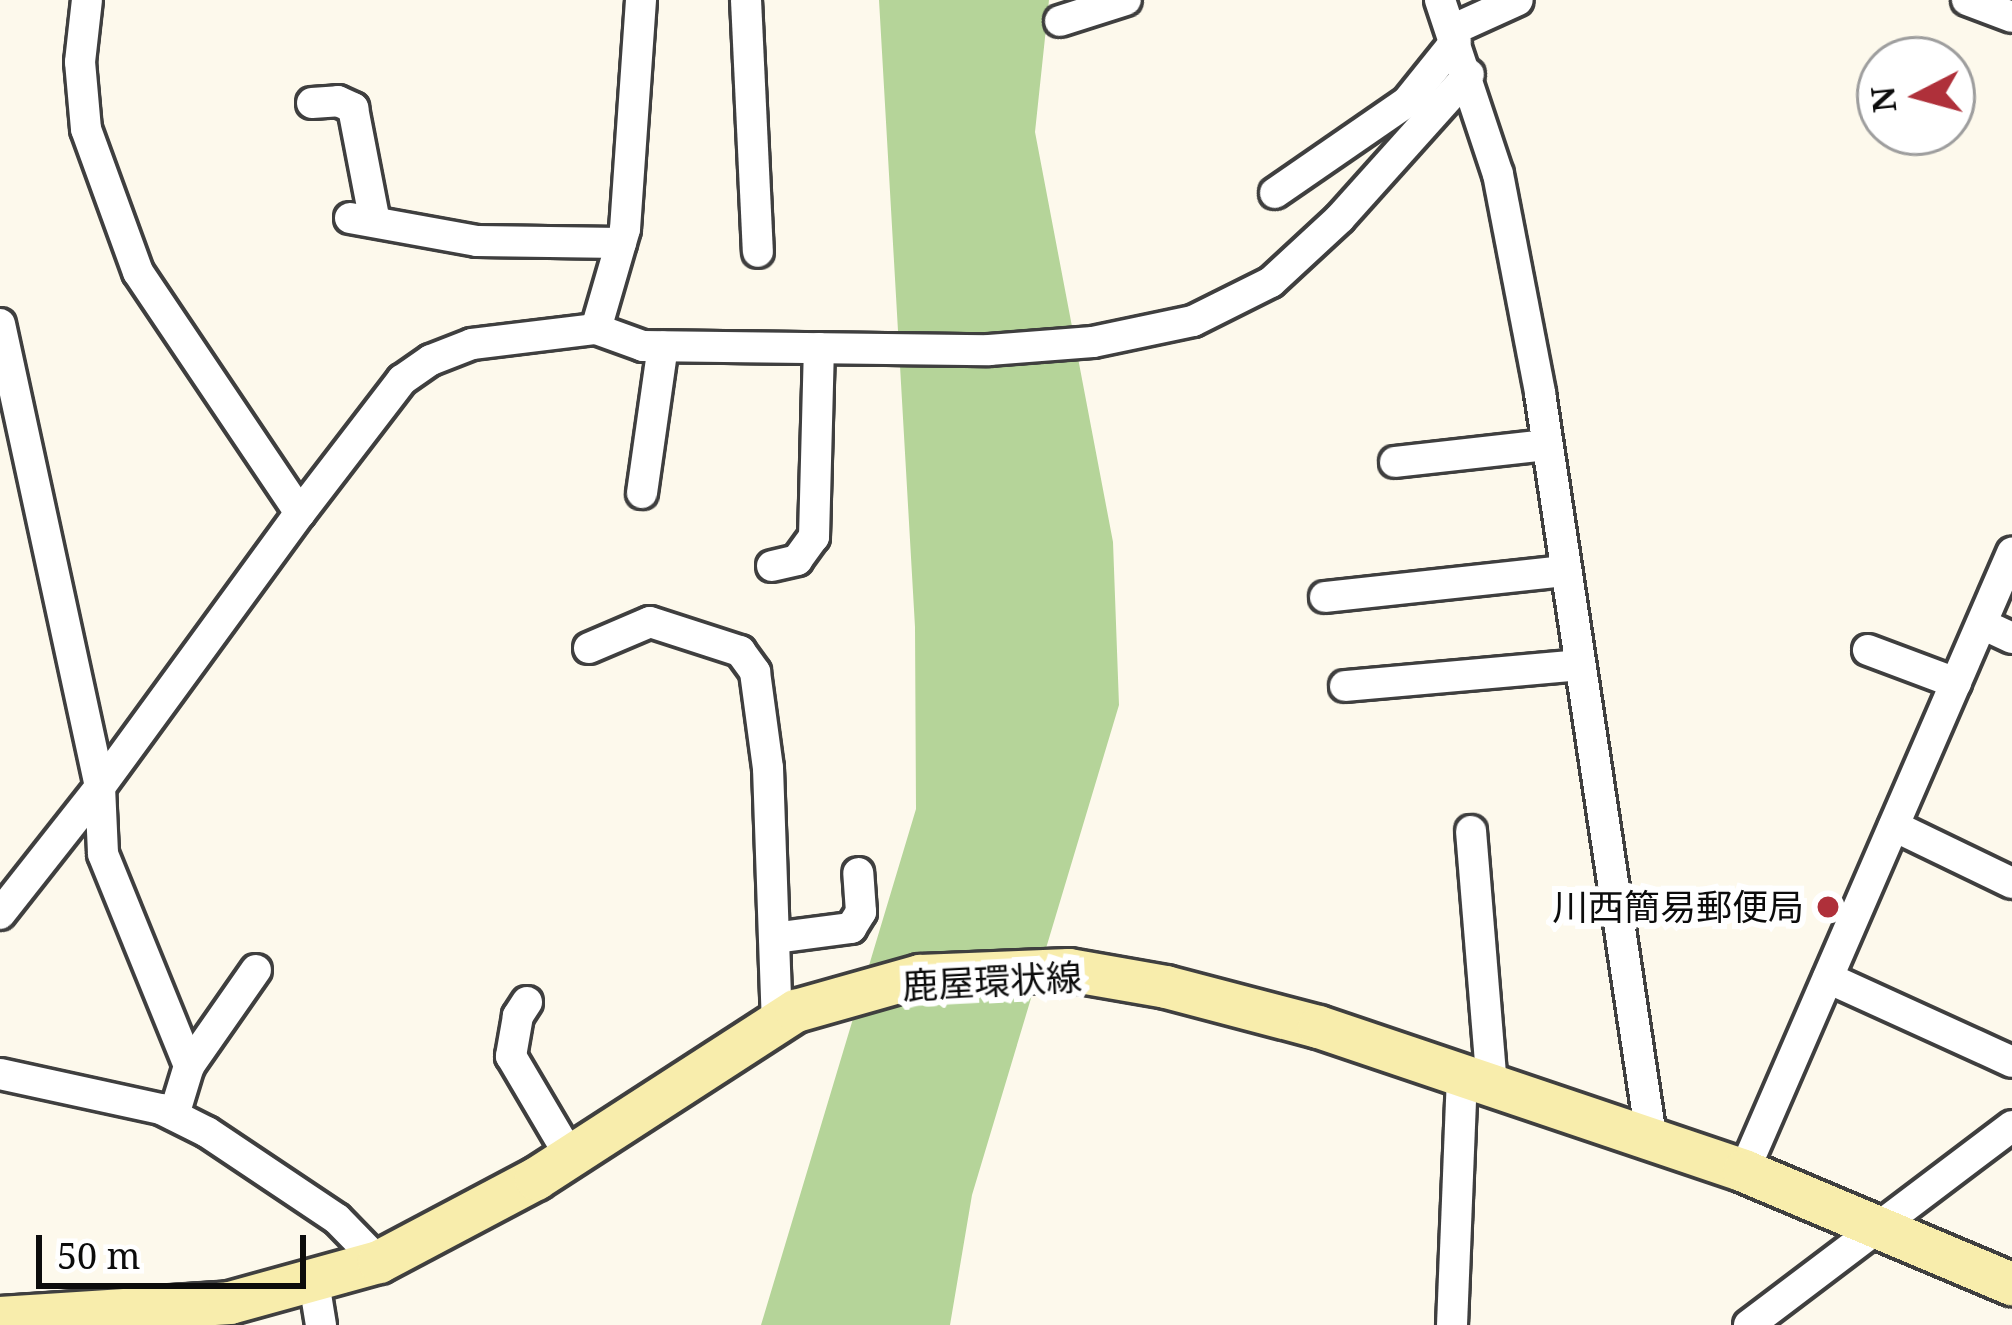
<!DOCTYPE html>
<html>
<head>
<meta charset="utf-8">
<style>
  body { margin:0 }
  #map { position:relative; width:2012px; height:1325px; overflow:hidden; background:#fdf9ec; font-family:"Noto Serif","Noto Sans JP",serif }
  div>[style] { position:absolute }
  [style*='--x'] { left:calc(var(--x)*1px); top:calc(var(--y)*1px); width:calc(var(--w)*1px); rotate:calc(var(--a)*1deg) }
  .forest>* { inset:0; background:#b5d499 }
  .roads { filter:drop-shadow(3px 0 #3f3f3f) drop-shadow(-3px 0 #3f3f3f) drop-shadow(0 3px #3f3f3f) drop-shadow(0 -3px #3f3f3f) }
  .street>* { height:30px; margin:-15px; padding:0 15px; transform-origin:15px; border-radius:15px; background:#fff }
  .secondary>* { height:42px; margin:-21px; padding:0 21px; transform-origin:21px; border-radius:21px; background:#f8edac }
  .dots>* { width:33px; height:33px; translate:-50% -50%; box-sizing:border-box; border:6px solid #fff; border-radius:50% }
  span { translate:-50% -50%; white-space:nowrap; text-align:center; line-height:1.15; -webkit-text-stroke:12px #fff; paint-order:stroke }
  .poi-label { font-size:36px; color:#0c0c0c }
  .right { translate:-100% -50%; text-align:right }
  .street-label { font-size:36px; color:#0c0c0c }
  .north { position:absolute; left:1856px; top:36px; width:120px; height:120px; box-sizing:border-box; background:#fff; border:3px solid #9e9e9e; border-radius:50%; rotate:264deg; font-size:33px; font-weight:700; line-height:48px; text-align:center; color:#0c0c0c }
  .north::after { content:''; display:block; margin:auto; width:42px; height:54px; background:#af303a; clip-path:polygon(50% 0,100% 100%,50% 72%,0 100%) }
  .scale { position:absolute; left:36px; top:1235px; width:270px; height:54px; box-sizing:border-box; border:6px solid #0c0c0c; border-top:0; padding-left:15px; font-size:36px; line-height:42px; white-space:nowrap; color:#0c0c0c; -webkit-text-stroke:9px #fff; paint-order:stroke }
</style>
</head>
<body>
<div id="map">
  <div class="forest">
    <div style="clip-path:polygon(879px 0,1049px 0,1035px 132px,1113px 542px,1119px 705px,972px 1195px,950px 1325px,761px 1325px,916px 809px,915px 627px)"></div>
  </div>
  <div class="roads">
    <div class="street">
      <div style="--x:746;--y:0;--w:252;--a:87.3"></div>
      <div style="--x:1440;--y:0;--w:183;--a:71.6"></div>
      <div style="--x:1498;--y:174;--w:223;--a:79.1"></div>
      <div style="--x:1540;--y:393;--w:758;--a:81.51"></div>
      <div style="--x:1967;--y:0;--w:48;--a:20.7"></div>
      <div style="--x:1060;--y:21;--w:69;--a:-17.7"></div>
      <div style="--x:1452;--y:30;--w:72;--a:-24.4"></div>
      <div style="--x:312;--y:103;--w:26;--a:-4"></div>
      <div style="--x:338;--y:101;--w:17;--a:25"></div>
      <div style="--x:353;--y:108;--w:116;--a:79.1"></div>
      <div style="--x:1275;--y:193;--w:160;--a:-34.6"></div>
      <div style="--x:1407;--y:102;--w:78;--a:-51.2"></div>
      <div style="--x:350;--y:218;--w:129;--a:10.3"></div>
      <div style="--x:477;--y:241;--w:144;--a:0.8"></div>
      <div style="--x:0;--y:324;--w:474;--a:77.8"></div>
      <div style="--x:100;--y:787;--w:67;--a:87.4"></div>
      <div style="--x:103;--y:854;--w:229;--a:67.9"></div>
      <div style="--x:596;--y:329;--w:104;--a:-73.8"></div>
      <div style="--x:625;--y:229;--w:230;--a:-86"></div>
      <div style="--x:1395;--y:462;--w:153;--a:-6.4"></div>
      <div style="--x:642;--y:493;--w:148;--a:-81.9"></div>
      <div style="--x:300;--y:513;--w:168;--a:-52.5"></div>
      <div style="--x:402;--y:380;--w:35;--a:-35"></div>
      <div style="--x:431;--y:360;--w:44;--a:-21.3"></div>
      <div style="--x:472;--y:344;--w:125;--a:-6.9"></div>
      <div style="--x:596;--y:329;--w:50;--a:19.9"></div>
      <div style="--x:643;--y:346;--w:346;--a:0.7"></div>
      <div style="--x:989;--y:350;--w:104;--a:-4.4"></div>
      <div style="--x:1093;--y:342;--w:102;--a:-11.9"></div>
      <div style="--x:1193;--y:321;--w:87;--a:-26.6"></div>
      <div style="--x:1271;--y:282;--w:94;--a:-42.8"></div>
      <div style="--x:1340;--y:218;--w:193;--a:-48.1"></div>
      <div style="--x:772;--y:566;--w:26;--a:-13"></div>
      <div style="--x:797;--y:560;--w:29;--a:-54"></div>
      <div style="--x:814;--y:537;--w:189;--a:-88.5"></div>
      <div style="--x:1325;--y:597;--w:242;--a:-6.2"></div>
      <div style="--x:1982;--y:624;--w:33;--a:25"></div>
      <div style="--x:589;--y:648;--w:66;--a:-23.1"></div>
      <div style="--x:650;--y:622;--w:95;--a:17.9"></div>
      <div style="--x:740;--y:651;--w:26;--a:54"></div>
      <div style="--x:755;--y:672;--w:97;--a:82.3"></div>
      <div style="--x:768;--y:768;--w:255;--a:88"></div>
      <div style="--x:1868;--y:650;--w:94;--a:20.6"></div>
      <div style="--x:1345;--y:686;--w:236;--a:-5.1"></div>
      <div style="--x:1894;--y:826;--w:131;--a:25.8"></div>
      <div style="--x:1471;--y:831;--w:258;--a:85.3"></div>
      <div style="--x:0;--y:914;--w:162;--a:-51.8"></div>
      <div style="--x:100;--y:787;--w:339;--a:-53.9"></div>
      <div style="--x:300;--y:513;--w:290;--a:-123.9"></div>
      <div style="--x:138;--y:272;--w:152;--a:-110"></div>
      <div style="--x:86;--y:129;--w:67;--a:-95.1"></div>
      <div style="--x:80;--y:62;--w:62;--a:-83.6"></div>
      <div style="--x:774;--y:938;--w:78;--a:-7.4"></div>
      <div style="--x:851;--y:928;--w:19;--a:-58"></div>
      <div style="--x:861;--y:912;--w:39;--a:-94"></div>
      <div style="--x:1828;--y:978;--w:202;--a:24.5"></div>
      <div style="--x:527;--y:1002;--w:17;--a:123"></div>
      <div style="--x:518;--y:1016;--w:41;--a:99.9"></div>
      <div style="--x:511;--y:1056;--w:116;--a:59.5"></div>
      <div style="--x:0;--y:1074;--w:165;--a:12.3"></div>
      <div style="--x:161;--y:1109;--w:51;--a:26.6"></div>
      <div style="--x:207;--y:1132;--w:156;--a:33.8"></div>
      <div style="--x:337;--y:1219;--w:60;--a:45.7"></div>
      <div style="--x:174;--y:1115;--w:51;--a:-73"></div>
      <div style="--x:189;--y:1066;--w:117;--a:-55.1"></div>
      <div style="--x:1744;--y:1171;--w:674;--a:-66.56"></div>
      <div style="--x:314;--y:1282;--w:44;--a:80.8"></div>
      <div style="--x:1452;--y:1325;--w:248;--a:-87.7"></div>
      <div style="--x:1749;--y:1325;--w:330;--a:-37.1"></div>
    </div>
    <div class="secondary">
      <div style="--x:0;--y:1318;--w:230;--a:-3.7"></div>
      <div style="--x:230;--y:1303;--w:155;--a:-15.4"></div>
      <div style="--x:379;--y:1262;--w:178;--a:-27.9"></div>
      <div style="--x:536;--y:1179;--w:310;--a:-32.9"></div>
      <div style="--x:796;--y:1011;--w:129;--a:-15.8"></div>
      <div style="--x:920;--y:976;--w:149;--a:-2.3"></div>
      <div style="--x:1069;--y:970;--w:98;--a:9.9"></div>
      <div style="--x:1166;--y:987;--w:158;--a:14.7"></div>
      <div style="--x:1319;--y:1027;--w:449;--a:18.7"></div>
      <div style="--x:1744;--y:1171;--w:291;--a:22.9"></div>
    </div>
  </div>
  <div class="dots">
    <div style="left:1828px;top:907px;background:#af303a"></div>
  </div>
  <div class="poi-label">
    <span class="right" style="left:1804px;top:907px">川西簡易郵便局</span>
  </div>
  <div class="street-label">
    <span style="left:992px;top:981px;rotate:-3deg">鹿屋環状線</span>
  </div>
  <div class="north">N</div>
  <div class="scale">50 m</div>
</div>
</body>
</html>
